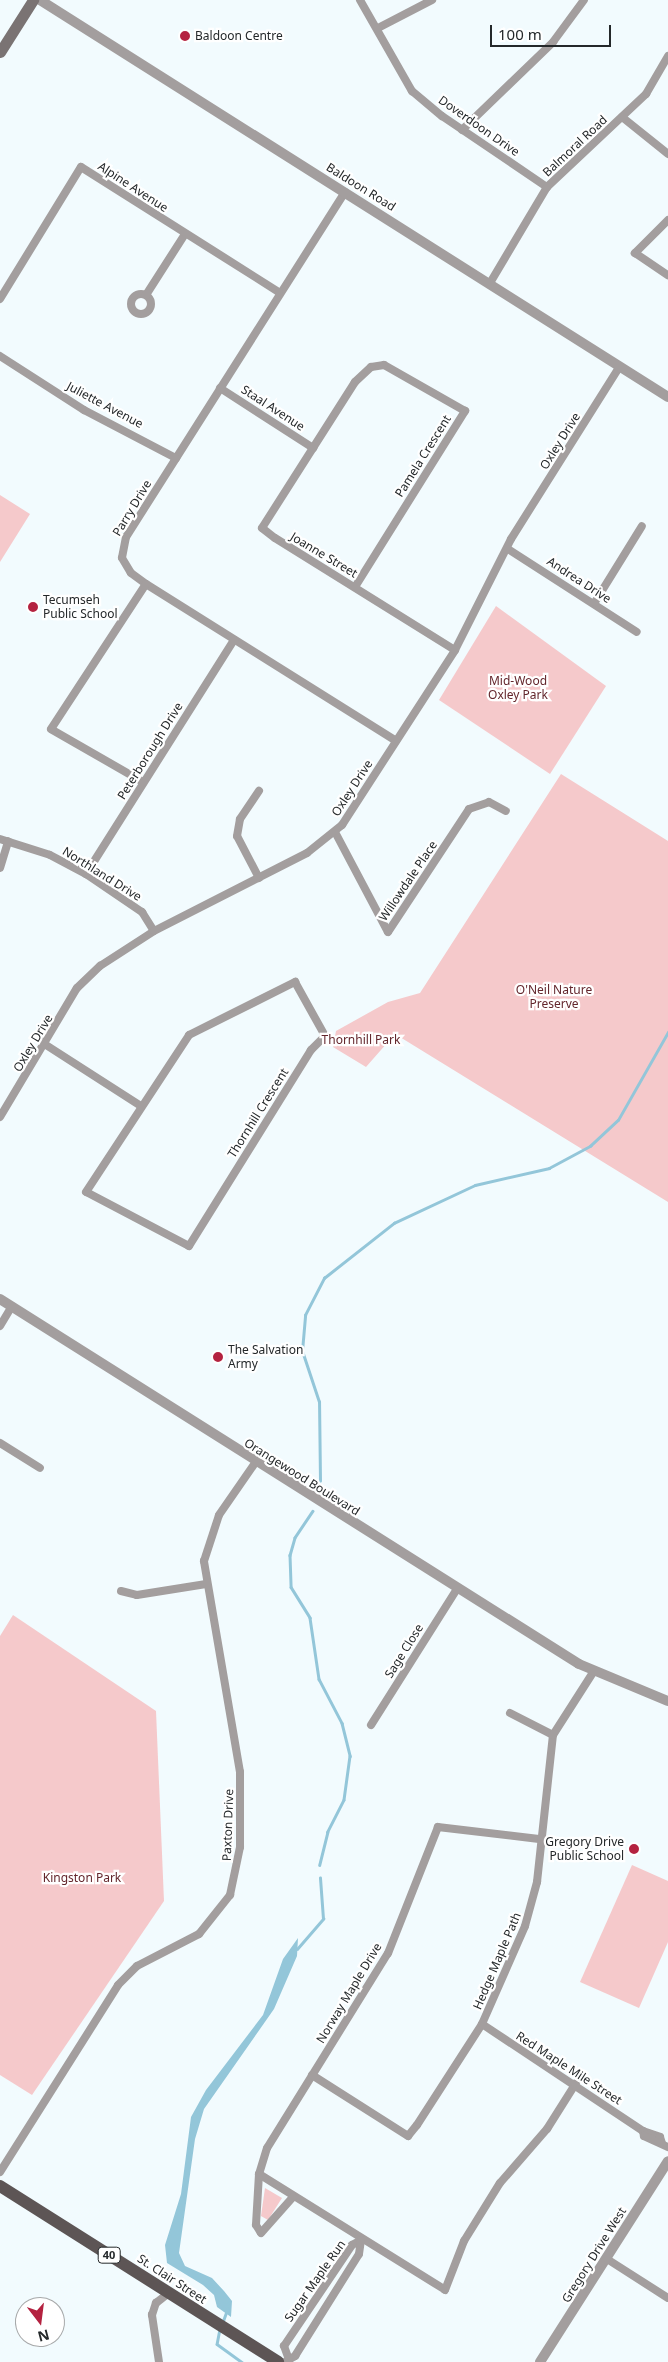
<!DOCTYPE html>
<html>
<head>
<meta charset="utf-8">
<style>
  body { margin:0 }
  #map { position:relative; width:668px; height:2362px; overflow:hidden; background:#f2fbfe; font-family:"Noto Sans",sans-serif }
  div>[style] { position:absolute }
  [style*='--x'] { left:calc(var(--x)*1px); top:calc(var(--y)*1px); width:calc(var(--w)*1px); rotate:calc(var(--a)*1deg) }
  .green>* { inset:0; background:#f5c9cb }
  .water>* { inset:0; background:#93c6d9 }
  .stream>* { height:2.5px; margin:-1.25px; padding:0 1.25px; transform-origin:1.25px; border-radius:1.25px; background:#93c6d9 }
  .minor>* { height:8px; margin:-4px; padding:0 4px; transform-origin:4px; border-radius:4px; background:#a39e9e }
  .minor>.ring { margin:-4px; padding:0; box-sizing:content-box; background:none; border:8px solid #a39e9e; border-radius:50% }
  .tertiary>* { height:10px; margin:-5px; padding:0 5px; transform-origin:5px; border-radius:5px; background:#a39e9e }
  .secondary>* { height:11px; margin:-5.5px; padding:0 5.5px; transform-origin:5.5px; border-radius:5.5px; background:#7a7373 }
  .primary>* { height:12px; margin:-6px; padding:0 6px; transform-origin:6px; border-radius:6px; background:#5d5555 }
  .dots>* { width:14px; height:14px; translate:-50% -50%; box-sizing:border-box; border:2px solid #fff; border-radius:50% }
  span { translate:-50% -50%; white-space:nowrap; text-align:center; line-height:1.15; -webkit-text-stroke:4.5px #fff; paint-order:stroke }
  .shield-label span { padding:1px 4px; background:#fff; border:1px solid; border-radius:4px; -webkit-text-stroke-width:0 }
  .shield-label { font-size:11px; color:#24282a; font-weight:700 }
  .poi-label { font-size:12px; color:#24282a }
  .left { translate:0 -50%; text-align:left }
  .right { translate:-100% -50%; text-align:right }
  .street-label { font-size:12px; color:#24282a }
  .park-label { font-size:12px; color:#63262c }
  .north { position:absolute; left:15px; top:2297px; width:50px; height:50px; box-sizing:border-box; background:#fff; border:1px solid #a7a9aa; border-radius:50%; rotate:165deg; font-size:14px; font-weight:700; line-height:20px; text-align:center; color:#24282a }
  .north::after { content:''; display:block; margin:auto; width:18px; height:22px; background:#b42240; clip-path:polygon(50% 0,100% 100%,50% 72%,0 100%) }
  .scale { position:absolute; left:490px; top:25px; width:121px; height:22px; box-sizing:border-box; border:2px solid #24282a; border-top:0; padding-left:6px; font-size:15px; line-height:18px; white-space:nowrap; color:#24282a; -webkit-text-stroke:4px #fff; paint-order:stroke }
</style>
</head>
<body>
<div id="map">
  <div class="green">
    <div style="clip-path:polygon(0 495px,30px 514px,0 562px)"></div>
    <div style="clip-path:polygon(496px 606px,606px 686px,550px 774px,439px 700px)"></div>
    <div style="clip-path:polygon(561px 774px,668px 841px,668px 1202px,395px 1034px,366px 1067px,333px 1047px,336px 1031px,388px 1002px,420px 993px)"></div>
    <div style="clip-path:polygon(13px 1615px,156px 1711px,164px 1901px,32px 2095px,0 2075px,0 1636px)"></div>
    <div style="clip-path:polygon(632px 1865px,668px 1881px,668px 1942px,639px 2008px,580px 1982px)"></div>
    <div style="clip-path:polygon(265px 2188px,282px 2198px,268px 2220px,261px 2216px)"></div>
  </div>
  <div class="water">
    <div style="clip-path:polygon(298px 1938px,297px 1956px,274px 2009px,204px 2109px,195px 2139px,179px 2253px,185px 2266px,212px 2278px,224px 2291px,232px 2301px,231px 2317px,217px 2307px,214px 2295px,203px 2285px,167px 2263px,165px 2245px,181px 2194px,191px 2117px,206px 2090px,263px 2015px,283px 1959px)"></div>
  </div>
  <div class="stream">
    <div style="--x:320;--y:1481;--w:79;--a:-90.7"></div>
    <div style="--x:319;--y:1402;--w:54;--a:-108.4"></div>
    <div style="--x:302;--y:1351;--w:36;--a:-85"></div>
    <div style="--x:305;--y:1315;--w:42;--a:-62.8"></div>
    <div style="--x:324;--y:1278;--w:89;--a:-38.2"></div>
    <div style="--x:394;--y:1223;--w:89;--a:-25.1"></div>
    <div style="--x:475;--y:1185;--w:76;--a:-12.9"></div>
    <div style="--x:549;--y:1168;--w:47;--a:-28.2"></div>
    <div style="--x:590;--y:1146;--w:38;--a:-43"></div>
    <div style="--x:618;--y:1120;--w:101;--a:-60.4"></div>
    <div style="--x:313;--y:1511;--w:32;--a:124"></div>
    <div style="--x:295;--y:1538;--w:18;--a:106"></div>
    <div style="--x:290;--y:1555;--w:32;--a:88"></div>
    <div style="--x:291;--y:1587;--w:36;--a:58"></div>
    <div style="--x:310;--y:1618;--w:62;--a:81.6"></div>
    <div style="--x:319;--y:1679;--w:50;--a:62.4"></div>
    <div style="--x:342;--y:1723;--w:34;--a:76"></div>
    <div style="--x:350;--y:1756;--w:44;--a:97.8"></div>
    <div style="--x:344;--y:1800;--w:36;--a:117"></div>
    <div style="--x:328;--y:1832;--w:34;--a:104"></div>
    <div style="--x:297;--y:1949;--w:40;--a:-49"></div>
    <div style="--x:323;--y:1919;--w:41;--a:-94.2"></div>
    <div style="--x:223;--y:2321;--w:12;--a:-70"></div>
    <div style="--x:220;--y:2329;--w:15;--a:101"></div>
    <div style="--x:217;--y:2344;--w:31;--a:36"></div>
  </div>
  <div class="minor">
    <div style="--x:360;--y:0;--w:105;--a:60.3"></div>
    <div style="--x:412;--y:91;--w:39;--a:40"></div>
    <div style="--x:442;--y:116;--w:127;--a:34.1"></div>
    <div style="--x:378;--y:28;--w:61;--a:-27.4"></div>
    <div style="--x:622;--y:117;--w:59;--a:38.8"></div>
    <div style="--x:462;--y:130;--w:127;--a:-44"></div>
    <div style="--x:553;--y:42;--w:52;--a:-53.6"></div>
    <div style="--x:345;--y:192;--w:409;--a:122.4"></div>
    <div style="--x:126;--y:537;--w:21;--a:101"></div>
    <div style="--x:122;--y:558;--w:17;--a:59"></div>
    <div style="--x:131;--y:573;--w:19;--a:36"></div>
    <div style="--x:146;--y:584;--w:295;--a:32.1"></div>
    <div style="--x:668;--y:220;--w:47;--a:135"></div>
    <div style="--x:635;--y:253;--w:40;--a:34"></div>
    <div style="--x:490;--y:283;--w:112;--a:-59.3"></div>
    <div style="--x:547;--y:187;--w:136;--a:-43.2"></div>
    <div style="--x:646;--y:94;--w:44;--a:-59.9"></div>
    <div class="ring" style="left:131px;top:294px;width:12px;height:12px"></div>
    <div style="--x:146;--y:295;--w:72;--a:-57.4"></div>
    <div style="--x:0;--y:299;--w:155;--a:-58.5"></div>
    <div style="--x:81;--y:167;--w:234;--a:32.3"></div>
    <div style="--x:0;--y:356;--w:100;--a:32.7"></div>
    <div style="--x:84;--y:410;--w:104;--a:27.6"></div>
    <div style="--x:220;--y:388;--w:111;--a:32.8"></div>
    <div style="--x:508;--y:549;--w:153;--a:32.8"></div>
    <div style="--x:355;--y:587;--w:208;--a:-58"></div>
    <div style="--x:465;--y:411;--w:93;--a:-150.4"></div>
    <div style="--x:384;--y:365;--w:13;--a:171"></div>
    <div style="--x:371;--y:367;--w:22;--a:137"></div>
    <div style="--x:355;--y:382;--w:173;--a:122.5"></div>
    <div style="--x:262;--y:528;--w:16;--a:38"></div>
    <div style="--x:275;--y:538;--w:212;--a:31.9"></div>
    <div style="--x:595;--y:602;--w:89;--a:-58.3"></div>
    <div style="--x:143;--y:782;--w:106;--a:-150.1"></div>
    <div style="--x:51;--y:729;--w:173;--a:-56.8"></div>
    <div style="--x:335;--y:832;--w:113;--a:62.1"></div>
    <div style="--x:388;--y:932;--w:147;--a:-56.6"></div>
    <div style="--x:469;--y:809;--w:21;--a:-19"></div>
    <div style="--x:489;--y:802;--w:19;--a:28"></div>
    <div style="--x:0;--y:839;--w:52;--a:17.7"></div>
    <div style="--x:50;--y:855;--w:41;--a:27.8"></div>
    <div style="--x:86;--y:874;--w:68;--a:34.2"></div>
    <div style="--x:142;--y:912;--w:22;--a:58"></div>
    <div style="--x:0;--y:868;--w:28;--a:-73"></div>
    <div style="--x:86;--y:874;--w:277;--a:-57.7"></div>
    <div style="--x:259;--y:878;--w:47;--a:-117.6"></div>
    <div style="--x:237;--y:836;--w:17;--a:-80"></div>
    <div style="--x:240;--y:819;--w:34;--a:-56"></div>
    <div style="--x:295;--y:982;--w:62;--a:60.9"></div>
    <div style="--x:325;--y:1036;--w:20;--a:135"></div>
    <div style="--x:311;--y:1050;--w:231;--a:121.9"></div>
    <div style="--x:189;--y:1246;--w:116;--a:-152.3"></div>
    <div style="--x:86;--y:1192;--w:188;--a:-56.7"></div>
    <div style="--x:189;--y:1035;--w:119;--a:-26.6"></div>
    <div style="--x:46;--y:1045;--w:113;--a:32.7"></div>
    <div style="--x:0;--y:1117;--w:150;--a:-59.2"></div>
    <div style="--x:77;--y:988;--w:32;--a:-44"></div>
    <div style="--x:100;--y:966;--w:64;--a:-32.9"></div>
    <div style="--x:154;--y:931;--w:172;--a:-27"></div>
    <div style="--x:307;--y:853;--w:45;--a:-38.7"></div>
    <div style="--x:342;--y:825;--w:208;--a:-57.1"></div>
    <div style="--x:455;--y:650;--w:124;--a:-63.2"></div>
    <div style="--x:511;--y:539;--w:204;--a:-57.8"></div>
    <div style="--x:0;--y:1326;--w:23;--a:-59"></div>
    <div style="--x:0;--y:1443;--w:47;--a:32"></div>
    <div style="--x:121;--y:1591;--w:16;--a:14"></div>
    <div style="--x:137;--y:1595;--w:70;--a:-9.1"></div>
    <div style="--x:510;--y:1713;--w:48;--a:27.1"></div>
    <div style="--x:371;--y:1725;--w:161;--a:-57.7"></div>
    <div style="--x:539;--y:1839;--w:102;--a:-173.2"></div>
    <div style="--x:438;--y:1827;--w:136;--a:111.6"></div>
    <div style="--x:388;--y:1953;--w:229;--a:121.8"></div>
    <div style="--x:267;--y:2148;--w:27;--a:107"></div>
    <div style="--x:259;--y:2174;--w:219;--a:31.9"></div>
    <div style="--x:445;--y:2290;--w:53;--a:-68.8"></div>
    <div style="--x:464;--y:2241;--w:68;--a:-58.2"></div>
    <div style="--x:500;--y:2183;--w:72;--a:-49"></div>
    <div style="--x:547;--y:2129;--w:54;--a:-57.8"></div>
    <div style="--x:482;--y:2024;--w:193;--a:33.6"></div>
    <div style="--x:643;--y:2131;--w:18;--a:19"></div>
    <div style="--x:660;--y:2137;--w:6;--a:72"></div>
    <div style="--x:312;--y:2075;--w:114;--a:32.4"></div>
    <div style="--x:408;--y:2136;--w:14;--a:-51"></div>
    <div style="--x:417;--y:2125;--w:120;--a:-57.2"></div>
    <div style="--x:482;--y:2024;--w:107;--a:-66.3"></div>
    <div style="--x:525;--y:1926;--w:46;--a:-74.7"></div>
    <div style="--x:537;--y:1882;--w:148;--a:-83.8"></div>
    <div style="--x:553;--y:1735;--w:76;--a:-57.4"></div>
    <div style="--x:643;--y:2131;--w:5;--a:79"></div>
    <div style="--x:644;--y:2136;--w:26;--a:25"></div>
    <div style="--x:0;--y:2172;--w:221;--a:-57.7"></div>
    <div style="--x:118;--y:1985;--w:27;--a:-45"></div>
    <div style="--x:137;--y:1966;--w:70;--a:-27.3"></div>
    <div style="--x:199;--y:1934;--w:50;--a:-51.5"></div>
    <div style="--x:230;--y:1895;--w:49;--a:-78.2"></div>
    <div style="--x:240;--y:1847;--w:75;--a:-90"></div>
    <div style="--x:240;--y:1772;--w:214;--a:-99.7"></div>
    <div style="--x:204;--y:1561;--w:48;--a:-71.9"></div>
    <div style="--x:219;--y:1515;--w:63;--a:-55.3"></div>
    <div style="--x:259;--y:2174;--w:51;--a:93.4"></div>
    <div style="--x:256;--y:2225;--w:9;--a:58"></div>
    <div style="--x:261;--y:2233;--w:48;--a:-48.4"></div>
    <div style="--x:607;--y:2259;--w:72;--a:32.6"></div>
    <div style="--x:288;--y:2357;--w:12;--a:-110"></div>
    <div style="--x:284;--y:2346;--w:122;--a:-56"></div>
    <div style="--x:352;--y:2245;--w:10;--a:-29"></div>
    <div style="--x:159;--y:2362;--w:48;--a:-98.5"></div>
    <div style="--x:152;--y:2315;--w:13;--a:-72"></div>
    <div style="--x:156;--y:2303;--w:16;--a:-38"></div>
    <div style="--x:285;--y:2362;--w:12;--a:-31"></div>
    <div style="--x:295;--y:2356;--w:120;--a:-57.9"></div>
    <div style="--x:359;--y:2254;--w:14;--a:-82"></div>
  </div>
  <div class="tertiary">
    <div style="--x:40;--y:0;--w:743;--a:32.3"></div>
    <div style="--x:0;--y:1299;--w:684;--a:32.23"></div>
    <div style="--x:579;--y:1664;--w:96;--a:22.6"></div>
    <div style="--x:540;--y:2362;--w:238;--a:-57.5"></div>
  </div>
  <div class="secondary">
    <div style="--x:0;--y:52;--w:62;--a:-57.6"></div>
  </div>
  <div class="primary">
    <div style="--x:0;--y:2186;--w:329;--a:32.3"></div>
  </div>
  <div class="dots">
    <div style="left:185px;top:36px;background:#b42240"></div>
    <div style="left:33px;top:607px;background:#b42240"></div>
    <div style="left:218px;top:1357px;background:#b42240"></div>
    <div style="left:634px;top:1849px;background:#b42240"></div>
  </div>
  <div class="shield-label">
    <span style="left:109px;top:2255px">40</span>
  </div>
  <div class="poi-label">
    <span class="left" style="left:195px;top:36px">Baldoon Centre</span>
    <span class="left" style="left:43px;top:607px">Tecumseh<br>Public School</span>
    <span class="left" style="left:228px;top:1357px">The Salvation<br>Army</span>
    <span class="right" style="left:624px;top:1849px">Gregory Drive<br>Public School</span>
  </div>
  <div class="street-label">
    <span style="left:479px;top:126px;rotate:35deg">Doverdoon Drive</span>
    <span style="left:575px;top:146px;rotate:-43deg">Balmoral Road</span>
    <span style="left:133px;top:187px;rotate:33deg">Alpine Avenue</span>
    <span style="left:361px;top:187px;rotate:32deg">Baldoon Road</span>
    <span style="left:105px;top:405px;rotate:28deg">Juliette Avenue</span>
    <span style="left:273px;top:408px;rotate:33deg">Staal Avenue</span>
    <span style="left:560px;top:441px;rotate:-58deg">Oxley Drive</span>
    <span style="left:423px;top:456px;rotate:-58deg">Pamela Crescent</span>
    <span style="left:132px;top:508px;rotate:-59deg">Parry Drive</span>
    <span style="left:324px;top:555px;rotate:31deg">Joanne Street</span>
    <span style="left:579px;top:580px;rotate:33deg">Andrea Drive</span>
    <span style="left:150px;top:751px;rotate:-58deg">Peterborough Drive</span>
    <span style="left:352px;top:788px;rotate:-57deg">Oxley Drive</span>
    <span style="left:102px;top:874px;rotate:32deg">Northland Drive</span>
    <span style="left:408px;top:881px;rotate:-56deg">Willowdale Place</span>
    <span style="left:33px;top:1043px;rotate:-59deg">Oxley Drive</span>
    <span style="left:258px;top:1113px;rotate:-58deg">Thornhill Crescent</span>
    <span style="left:302px;top:1477px;rotate:32deg">Orangewood Boulevard</span>
    <span style="left:404px;top:1651px;rotate:-58deg">Sage Close</span>
    <span style="left:228px;top:1825px;rotate:-88deg">Paxton Drive</span>
    <span style="left:497px;top:1961px;rotate:-67deg">Hedge Maple Path</span>
    <span style="left:349px;top:1993px;rotate:-59deg">Norway Maple Drive</span>
    <span style="left:569px;top:2068px;rotate:33deg">Red Maple Mile Street</span>
    <span style="left:594px;top:2255px;rotate:-58deg">Gregory Drive West</span>
    <span style="left:172px;top:2279px;rotate:33deg">St. Clair Street</span>
    <span style="left:315px;top:2281px;rotate:-55deg">Sugar Maple Run</span>
  </div>
  <div class="park-label">
    <span style="left:518px;top:688px">Mid-Wood<br>Oxley Park</span>
    <span style="left:554px;top:997px">O'Neil Nature<br>Preserve</span>
    <span style="left:361px;top:1040px">Thornhill Park</span>
    <span style="left:82px;top:1878px">Kingston Park</span>
  </div>
  <div class="north">N</div>
  <div class="scale">100 m</div>
</div>
</body>
</html>
